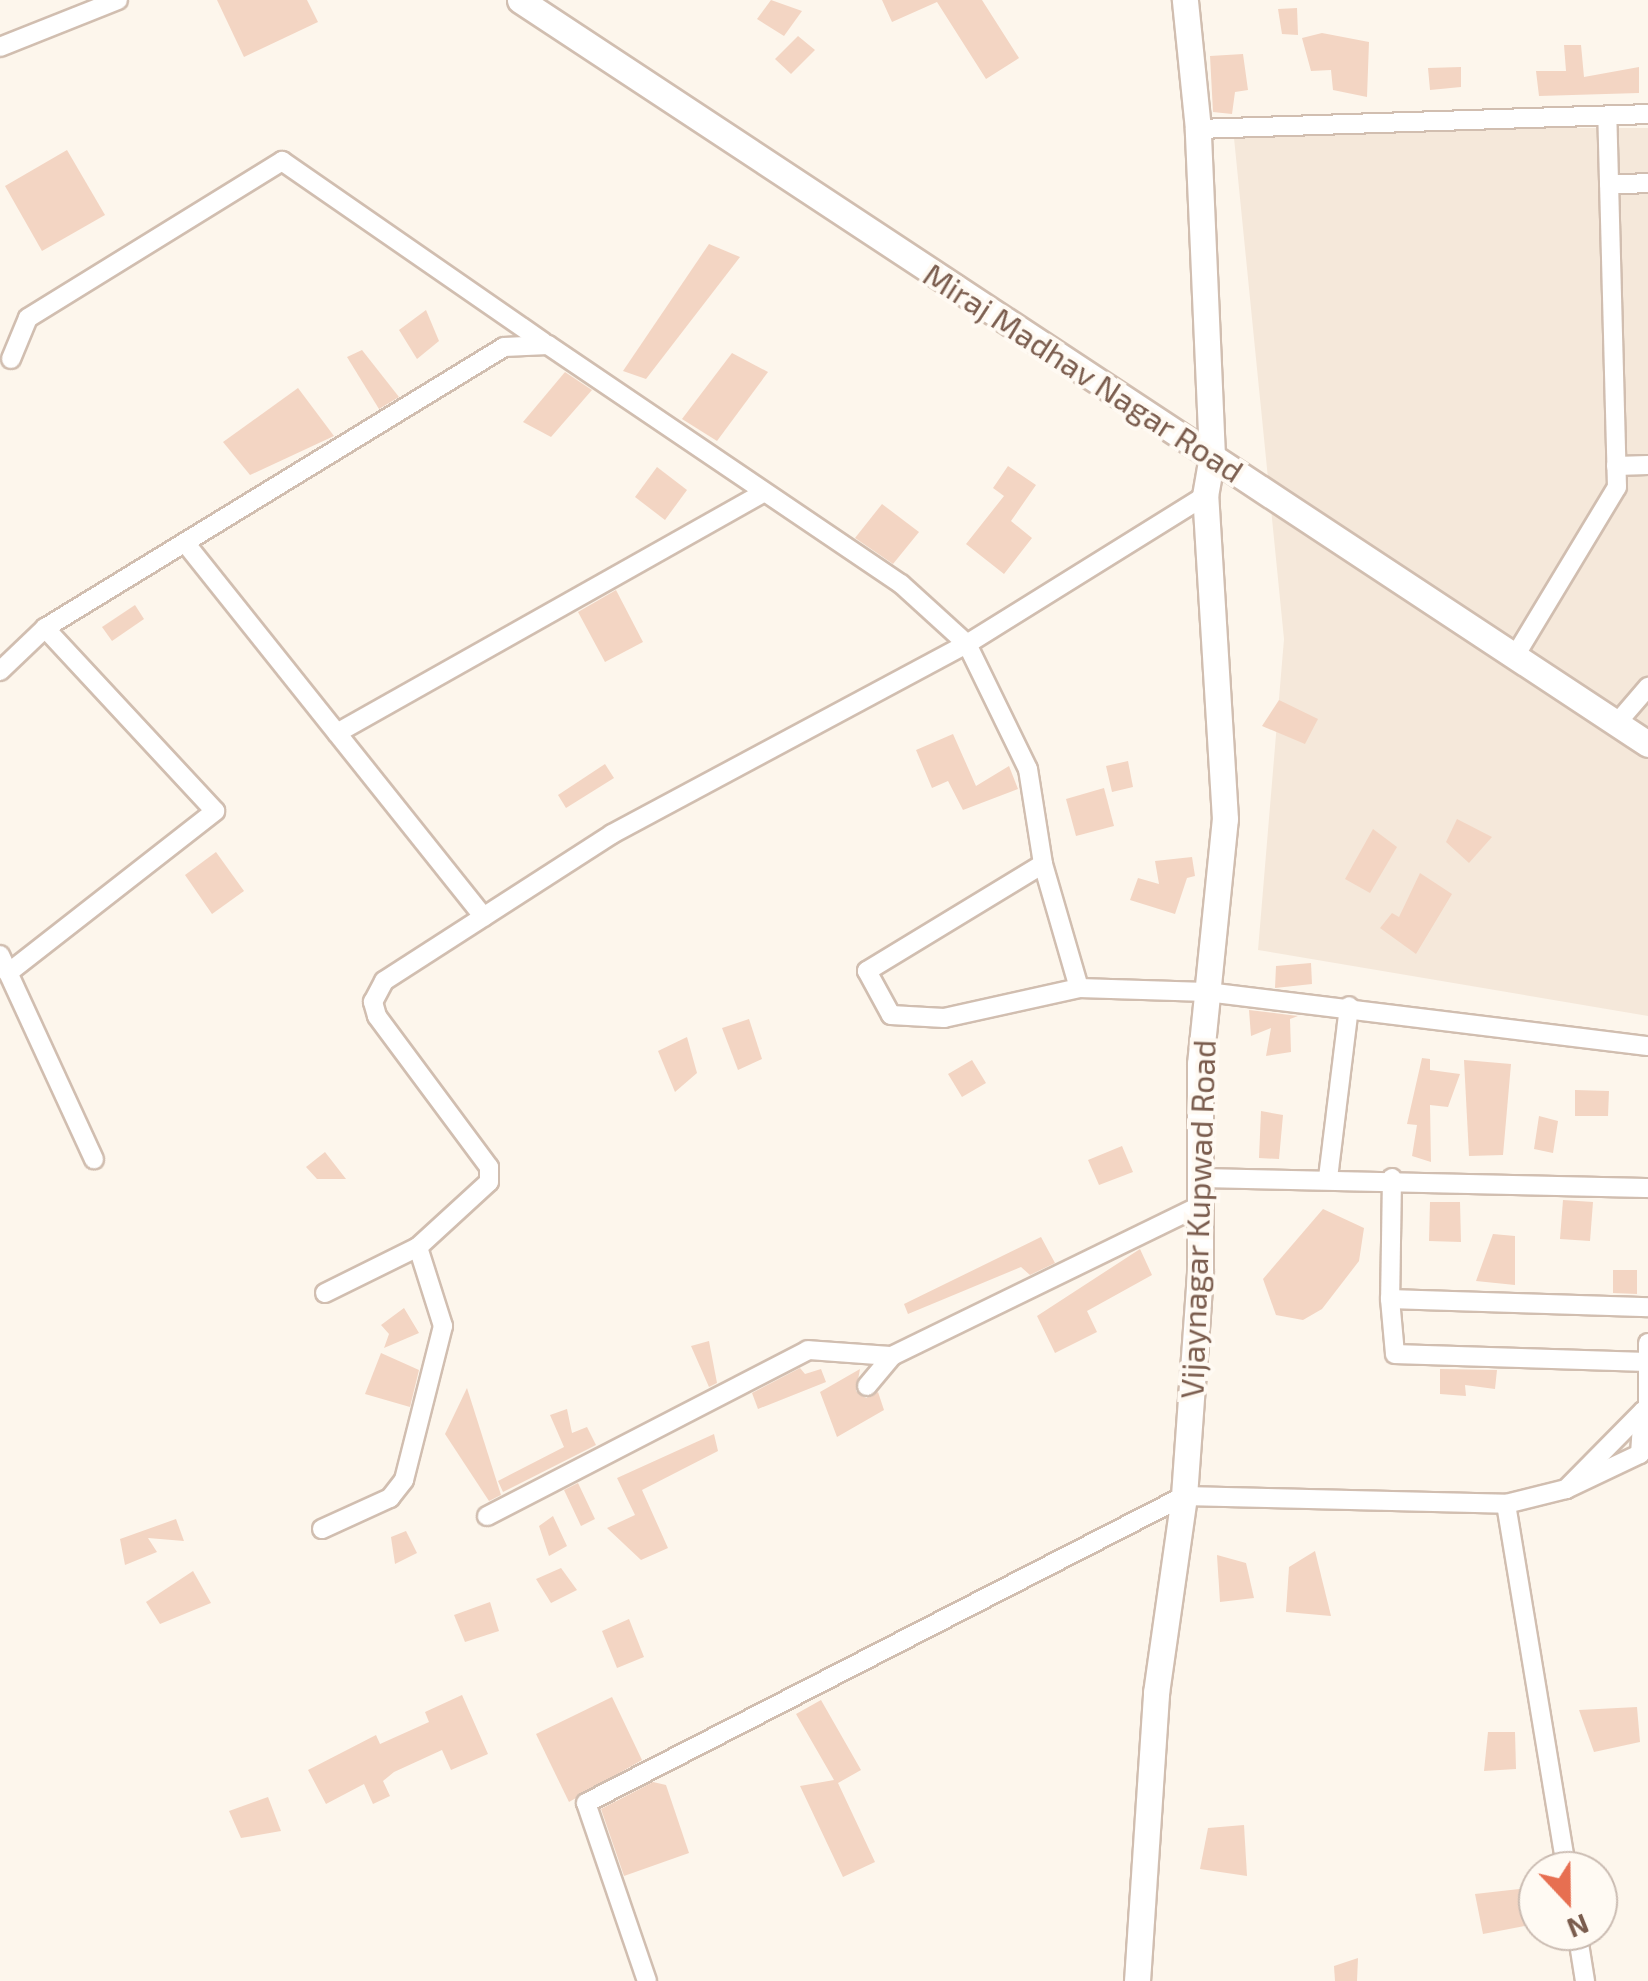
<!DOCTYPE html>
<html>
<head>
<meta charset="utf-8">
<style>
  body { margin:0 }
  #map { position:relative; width:1648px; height:1981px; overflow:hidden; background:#fdf6ec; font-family:"Exo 2",sans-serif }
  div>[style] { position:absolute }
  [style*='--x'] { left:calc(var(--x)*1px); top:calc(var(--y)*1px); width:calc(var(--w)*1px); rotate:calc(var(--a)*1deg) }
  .residential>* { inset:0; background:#f5e8da }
  .building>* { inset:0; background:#f3d5c3 }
  .roads { filter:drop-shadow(2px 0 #d1beb0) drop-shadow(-2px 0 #d1beb0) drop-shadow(0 2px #d1beb0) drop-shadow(0 -2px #d1beb0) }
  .street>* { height:18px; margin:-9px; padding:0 9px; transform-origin:9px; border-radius:9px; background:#fff }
  .secondary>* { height:25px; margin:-12.5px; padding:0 12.5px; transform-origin:12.5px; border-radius:12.5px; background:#fff }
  span { translate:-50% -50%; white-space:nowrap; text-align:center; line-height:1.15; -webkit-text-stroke:8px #fffaf3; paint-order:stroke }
  .street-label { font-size:32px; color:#7a5c4d }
  .north { position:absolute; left:1518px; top:1851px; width:100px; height:100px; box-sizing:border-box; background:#fffaf3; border:2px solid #cabbb1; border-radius:50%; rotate:158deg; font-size:28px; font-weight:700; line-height:40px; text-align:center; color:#7a5c4d }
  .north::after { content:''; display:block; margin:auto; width:35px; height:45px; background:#e76f51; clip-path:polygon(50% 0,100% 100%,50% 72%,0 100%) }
</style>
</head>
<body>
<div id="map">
  <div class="residential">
    <div style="clip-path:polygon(1233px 128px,1648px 128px,1648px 1016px,1258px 950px,1284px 639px)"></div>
  </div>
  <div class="building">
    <div style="clip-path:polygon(217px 0,307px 0,318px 22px,244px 57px)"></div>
    <div style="clip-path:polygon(771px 0,802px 11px,784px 36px,757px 19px)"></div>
    <div style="clip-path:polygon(882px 0,982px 0,1019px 58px,986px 79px,937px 2px,892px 22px)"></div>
    <div style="clip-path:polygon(1297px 8px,1298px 35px,1282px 34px,1278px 9px)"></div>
    <div style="clip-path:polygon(1322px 33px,1369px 42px,1367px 97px,1333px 90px,1331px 70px,1311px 71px,1302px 38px)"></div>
    <div style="clip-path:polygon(798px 36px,815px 50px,791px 74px,775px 59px)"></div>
    <div style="clip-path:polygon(1564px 45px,1581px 45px,1584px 77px,1639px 67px,1639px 93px,1539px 96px,1536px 71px,1566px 71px)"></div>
    <div style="clip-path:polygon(1243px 54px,1248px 90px,1235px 92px,1232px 114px,1213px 112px,1210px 56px)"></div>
    <div style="clip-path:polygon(1461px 67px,1461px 87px,1430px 90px,1428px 68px)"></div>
    <div style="clip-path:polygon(67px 150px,105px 215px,42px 251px,5px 186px)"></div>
    <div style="clip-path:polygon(709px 244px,740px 257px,646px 379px,623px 371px)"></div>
    <div style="clip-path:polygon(426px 310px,439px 341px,417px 359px,399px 330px)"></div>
    <div style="clip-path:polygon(362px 350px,399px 397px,379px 409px,347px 357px)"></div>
    <div style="clip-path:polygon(732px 353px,768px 372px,717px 441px,682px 419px)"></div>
    <div style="clip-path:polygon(565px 372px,592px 390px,551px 437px,523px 422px)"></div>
    <div style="clip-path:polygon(298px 388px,334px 436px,250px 475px,223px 442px)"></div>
    <div style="clip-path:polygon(1008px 466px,1036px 485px,1011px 521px,1032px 538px,1004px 574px,966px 544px,1004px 496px,993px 488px)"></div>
    <div style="clip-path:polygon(657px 467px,687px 490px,665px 520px,635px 497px)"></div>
    <div style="clip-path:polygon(882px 504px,919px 532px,893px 564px,855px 538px)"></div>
    <div style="clip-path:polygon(616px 590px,643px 642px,605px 662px,578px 612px)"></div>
    <div style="clip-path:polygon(135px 605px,144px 619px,112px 641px,102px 627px)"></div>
    <div style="clip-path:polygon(1279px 700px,1318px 719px,1305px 744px,1262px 726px)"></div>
    <div style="clip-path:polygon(953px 734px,976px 786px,1009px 766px,1018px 789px,963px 810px,948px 781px,932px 788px,916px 750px)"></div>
    <div style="clip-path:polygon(1128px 761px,1133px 787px,1112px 792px,1106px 766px)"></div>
    <div style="clip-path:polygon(605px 764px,614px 778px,566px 808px,558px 795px)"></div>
    <div style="clip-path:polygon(1104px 788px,1114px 826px,1076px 836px,1066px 799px)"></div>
    <div style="clip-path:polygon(1457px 819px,1492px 837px,1469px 863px,1446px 842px)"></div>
    <div style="clip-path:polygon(1373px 829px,1397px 847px,1370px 893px,1345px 879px)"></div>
    <div style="clip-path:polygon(216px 852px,244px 891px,212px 914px,185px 875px)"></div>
    <div style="clip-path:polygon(1192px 857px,1195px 876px,1187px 878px,1175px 914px,1130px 900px,1138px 878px,1159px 884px,1155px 861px)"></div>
    <div style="clip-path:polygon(1420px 873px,1452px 894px,1416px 954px,1380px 928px,1392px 913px,1399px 917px)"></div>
    <div style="clip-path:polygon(1311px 963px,1312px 984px,1275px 988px,1276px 966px)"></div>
    <div style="clip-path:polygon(1249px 1010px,1298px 1016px,1290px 1019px,1291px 1052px,1266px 1056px,1271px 1028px,1251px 1036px)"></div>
    <div style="clip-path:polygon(749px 1019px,762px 1059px,738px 1070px,722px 1028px)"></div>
    <div style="clip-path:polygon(687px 1037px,697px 1073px,675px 1092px,658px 1051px)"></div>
    <div style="clip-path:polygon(1422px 1058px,1430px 1059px,1430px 1070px,1460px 1074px,1448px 1107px,1430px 1105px,1431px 1162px,1412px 1156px,1417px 1125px,1407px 1124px)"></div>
    <div style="clip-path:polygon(972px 1060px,986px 1083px,962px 1097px,948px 1074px)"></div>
    <div style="clip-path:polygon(1464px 1060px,1511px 1064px,1503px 1155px,1469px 1156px)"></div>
    <div style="clip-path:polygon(1575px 1090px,1609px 1091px,1608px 1116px,1575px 1116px)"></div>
    <div style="clip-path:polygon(1261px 1111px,1283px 1115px,1279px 1159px,1259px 1158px)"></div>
    <div style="clip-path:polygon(1539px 1116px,1558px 1121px,1553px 1153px,1534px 1149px)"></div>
    <div style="clip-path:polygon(1122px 1146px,1133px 1172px,1099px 1185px,1088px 1160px)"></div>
    <div style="clip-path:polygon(325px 1152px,346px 1179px,317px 1179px,306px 1167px)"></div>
    <div style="clip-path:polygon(1563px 1200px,1593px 1202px,1590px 1241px,1560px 1239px)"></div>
    <div style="clip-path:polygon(1430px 1202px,1460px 1202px,1461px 1242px,1429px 1241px)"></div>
    <div style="clip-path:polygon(1323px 1209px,1364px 1228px,1359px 1261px,1322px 1309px,1303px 1320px,1276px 1315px,1263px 1279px)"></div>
    <div style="clip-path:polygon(1493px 1234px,1515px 1236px,1515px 1285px,1476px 1281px)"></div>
    <div style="clip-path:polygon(1041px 1237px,1055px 1263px,1030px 1275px,1021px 1267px,908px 1314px,904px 1304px)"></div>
    <div style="clip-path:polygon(1140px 1249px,1152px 1275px,1087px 1311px,1097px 1332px,1055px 1353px,1037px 1316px)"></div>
    <div style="clip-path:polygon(1613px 1270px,1637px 1270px,1637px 1294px,1613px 1293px)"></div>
    <div style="clip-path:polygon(404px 1308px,419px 1333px,384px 1348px,389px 1334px,381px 1325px)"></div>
    <div style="clip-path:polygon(709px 1341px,717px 1383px,709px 1387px,691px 1346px)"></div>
    <div style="clip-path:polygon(381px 1353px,419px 1370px,410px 1407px,365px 1394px)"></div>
    <div style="clip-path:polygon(800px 1368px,805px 1374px,821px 1369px,826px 1382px,758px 1409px,752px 1393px)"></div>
    <div style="clip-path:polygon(860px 1369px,856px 1391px,866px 1398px,878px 1392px,884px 1410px,837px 1437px,820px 1392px)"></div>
    <div style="clip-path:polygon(1440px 1369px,1497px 1370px,1495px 1389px,1465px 1385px,1466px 1396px,1440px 1394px)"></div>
    <div style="clip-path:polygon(467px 1388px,501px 1495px,489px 1501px,445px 1434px)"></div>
    <div style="clip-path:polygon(567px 1409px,572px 1433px,587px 1427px,596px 1445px,503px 1492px,498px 1481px,564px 1447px,550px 1415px)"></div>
    <div style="clip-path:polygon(714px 1434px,718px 1451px,642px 1490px,668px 1548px,641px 1560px,607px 1528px,635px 1515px,617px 1478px)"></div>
    <div style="clip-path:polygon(578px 1483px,595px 1519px,581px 1526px,564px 1490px)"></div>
    <div style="clip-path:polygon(553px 1516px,567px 1546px,549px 1556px,539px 1526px)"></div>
    <div style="clip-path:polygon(176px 1519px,184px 1541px,148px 1538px,157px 1552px,125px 1565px,120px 1539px)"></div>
    <div style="clip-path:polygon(406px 1531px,417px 1553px,395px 1564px,391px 1537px)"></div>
    <div style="clip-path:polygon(1315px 1551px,1331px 1616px,1286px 1612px,1289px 1567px)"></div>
    <div style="clip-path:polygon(1217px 1555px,1246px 1563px,1254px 1598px,1220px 1602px)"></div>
    <div style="clip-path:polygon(561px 1568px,577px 1590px,551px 1603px,536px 1579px)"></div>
    <div style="clip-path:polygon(193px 1571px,211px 1603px,160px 1624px,146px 1602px)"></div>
    <div style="clip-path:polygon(490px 1602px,499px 1631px,465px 1642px,454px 1615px)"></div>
    <div style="clip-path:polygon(629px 1619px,644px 1657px,617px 1668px,602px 1631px)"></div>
    <div style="clip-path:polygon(462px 1695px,488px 1754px,451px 1770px,442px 1750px,394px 1772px,383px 1781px,390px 1796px,373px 1804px,364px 1784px,326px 1804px,308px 1770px,376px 1735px,380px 1744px,429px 1722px,425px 1712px)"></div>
    <div style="clip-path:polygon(612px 1697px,642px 1760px,569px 1802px,536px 1734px)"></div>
    <div style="clip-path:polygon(821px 1700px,861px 1770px,838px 1783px,875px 1862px,843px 1877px,800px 1786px,834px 1780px,796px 1714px)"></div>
    <div style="clip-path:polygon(1637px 1707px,1640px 1742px,1594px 1752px,1579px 1710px)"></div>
    <div style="clip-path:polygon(1488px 1732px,1515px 1732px,1516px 1769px,1484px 1771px)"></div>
    <div style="clip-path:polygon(653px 1782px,666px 1785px,689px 1853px,624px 1876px,601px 1809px)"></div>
    <div style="clip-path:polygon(268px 1797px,281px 1831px,241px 1838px,229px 1811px)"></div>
    <div style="clip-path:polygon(1244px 1825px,1247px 1876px,1200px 1869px,1208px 1828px)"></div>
    <div style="clip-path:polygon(1529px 1888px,1535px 1924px,1483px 1934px,1475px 1894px)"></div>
    <div style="clip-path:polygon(1358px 1958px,1357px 1981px,1335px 1981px,1334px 1966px)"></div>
  </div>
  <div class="roads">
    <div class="street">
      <div style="--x:0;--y:47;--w:127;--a:-21.7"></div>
      <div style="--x:1198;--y:129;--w:450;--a:-1.9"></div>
      <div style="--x:1609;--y:184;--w:39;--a:-1"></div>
      <div style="--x:11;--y:359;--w:44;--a:-67.5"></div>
      <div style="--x:28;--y:318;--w:299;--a:-31.7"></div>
      <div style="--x:282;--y:161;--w:318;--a:34.7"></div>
      <div style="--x:1616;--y:466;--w:32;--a:-2"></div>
      <div style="--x:186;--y:544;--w:477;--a:51.4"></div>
      <div style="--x:1515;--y:656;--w:197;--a:-58.9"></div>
      <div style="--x:1617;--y:487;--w:371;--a:-91.5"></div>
      <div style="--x:0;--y:671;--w:62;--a:-43.7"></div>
      <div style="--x:45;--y:628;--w:538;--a:-31.47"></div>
      <div style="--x:504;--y:347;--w:44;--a:-2.6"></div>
      <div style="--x:548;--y:345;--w:426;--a:34.1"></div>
      <div style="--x:901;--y:584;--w:89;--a:42.3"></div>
      <div style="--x:967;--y:644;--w:139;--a:64"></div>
      <div style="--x:1028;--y:769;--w:96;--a:81"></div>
      <div style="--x:1043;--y:864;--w:129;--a:73.8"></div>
      <div style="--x:1617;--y:723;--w:48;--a:-49.3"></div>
      <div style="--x:337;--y:733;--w:485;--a:-29.4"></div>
      <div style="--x:1043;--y:864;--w:206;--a:148.7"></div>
      <div style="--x:867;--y:971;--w:50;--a:61.4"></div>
      <div style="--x:891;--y:1015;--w:53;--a:3.2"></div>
      <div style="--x:944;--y:1018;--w:138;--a:-12.5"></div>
      <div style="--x:1079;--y:988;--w:128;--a:1.8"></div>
      <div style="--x:1207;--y:992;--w:444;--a:7"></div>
      <div style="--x:0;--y:955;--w:225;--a:65.3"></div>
      <div style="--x:8;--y:973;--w:263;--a:-38"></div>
      <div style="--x:215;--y:811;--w:250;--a:-132.9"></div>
      <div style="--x:1200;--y:1178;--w:448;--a:1.3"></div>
      <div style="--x:1328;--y:1178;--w:173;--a:-83"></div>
      <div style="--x:1392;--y:1178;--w:121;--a:90.9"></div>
      <div style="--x:1390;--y:1299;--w:258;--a:1.8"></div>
      <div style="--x:325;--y:1293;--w:104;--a:-26.3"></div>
      <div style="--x:418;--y:1247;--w:96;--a:-42.5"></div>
      <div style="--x:489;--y:1182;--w:15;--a:-90"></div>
      <div style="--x:489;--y:1167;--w:188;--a:-126.6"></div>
      <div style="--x:377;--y:1016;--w:15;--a:-106"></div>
      <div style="--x:373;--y:1002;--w:24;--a:-62"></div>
      <div style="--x:384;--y:981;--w:271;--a:-32.8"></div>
      <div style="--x:612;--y:834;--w:403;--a:-28.2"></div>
      <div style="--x:967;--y:644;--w:280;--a:-31.9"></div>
      <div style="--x:1390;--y:1299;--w:55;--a:84.8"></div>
      <div style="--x:1395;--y:1354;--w:251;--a:1.8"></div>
      <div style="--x:1648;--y:1343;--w:69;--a:90"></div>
      <div style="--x:867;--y:1386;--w:39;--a:-50"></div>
      <div style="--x:892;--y:1356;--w:343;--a:-26"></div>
      <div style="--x:1506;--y:1504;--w:372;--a:80.6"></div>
      <div style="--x:487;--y:1516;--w:361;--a:-27.3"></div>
      <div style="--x:808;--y:1350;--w:84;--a:4.1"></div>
      <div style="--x:322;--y:1529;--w:75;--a:-24.5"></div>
      <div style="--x:390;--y:1498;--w:23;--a:-52"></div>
      <div style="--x:404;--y:1480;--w:159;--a:-75.8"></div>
      <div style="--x:443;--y:1326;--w:83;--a:-107.6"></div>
      <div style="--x:1577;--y:1931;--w:51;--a:80.9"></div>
      <div style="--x:647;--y:1981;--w:188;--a:-108.9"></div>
      <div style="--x:586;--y:1803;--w:672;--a:-27.17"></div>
      <div style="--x:1184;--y:1496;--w:322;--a:1.4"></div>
      <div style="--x:1506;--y:1504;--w:62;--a:-14"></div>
      <div style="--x:1566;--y:1489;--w:82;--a:-25.3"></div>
      <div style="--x:1640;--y:1454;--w:43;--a:-86"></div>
      <div style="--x:1643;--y:1411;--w:110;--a:134.6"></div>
    </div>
    <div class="secondary">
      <div style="--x:520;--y:0;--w:1351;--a:33.41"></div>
      <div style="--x:1137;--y:1981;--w:289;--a:-86.2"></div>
      <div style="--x:1156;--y:1693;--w:199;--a:-81.9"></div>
      <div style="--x:1184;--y:1496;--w:225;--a:-85.9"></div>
      <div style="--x:1200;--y:1272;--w:208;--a:-90"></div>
      <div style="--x:1200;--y:1064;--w:246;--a:-84.2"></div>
      <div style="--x:1225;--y:819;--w:324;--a:-93.5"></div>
      <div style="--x:1205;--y:496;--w:41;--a:-80.1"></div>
      <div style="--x:1212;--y:456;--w:327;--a:-92.5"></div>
      <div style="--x:1198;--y:129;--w:130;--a:-95.8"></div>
    </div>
  </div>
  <div class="street-label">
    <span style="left:1084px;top:372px;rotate:33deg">Miraj Madhav Nagar Road</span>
    <span style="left:1197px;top:1219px;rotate:-88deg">Vijaynagar Kupwad Road</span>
  </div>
  <div class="north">N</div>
</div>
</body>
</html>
